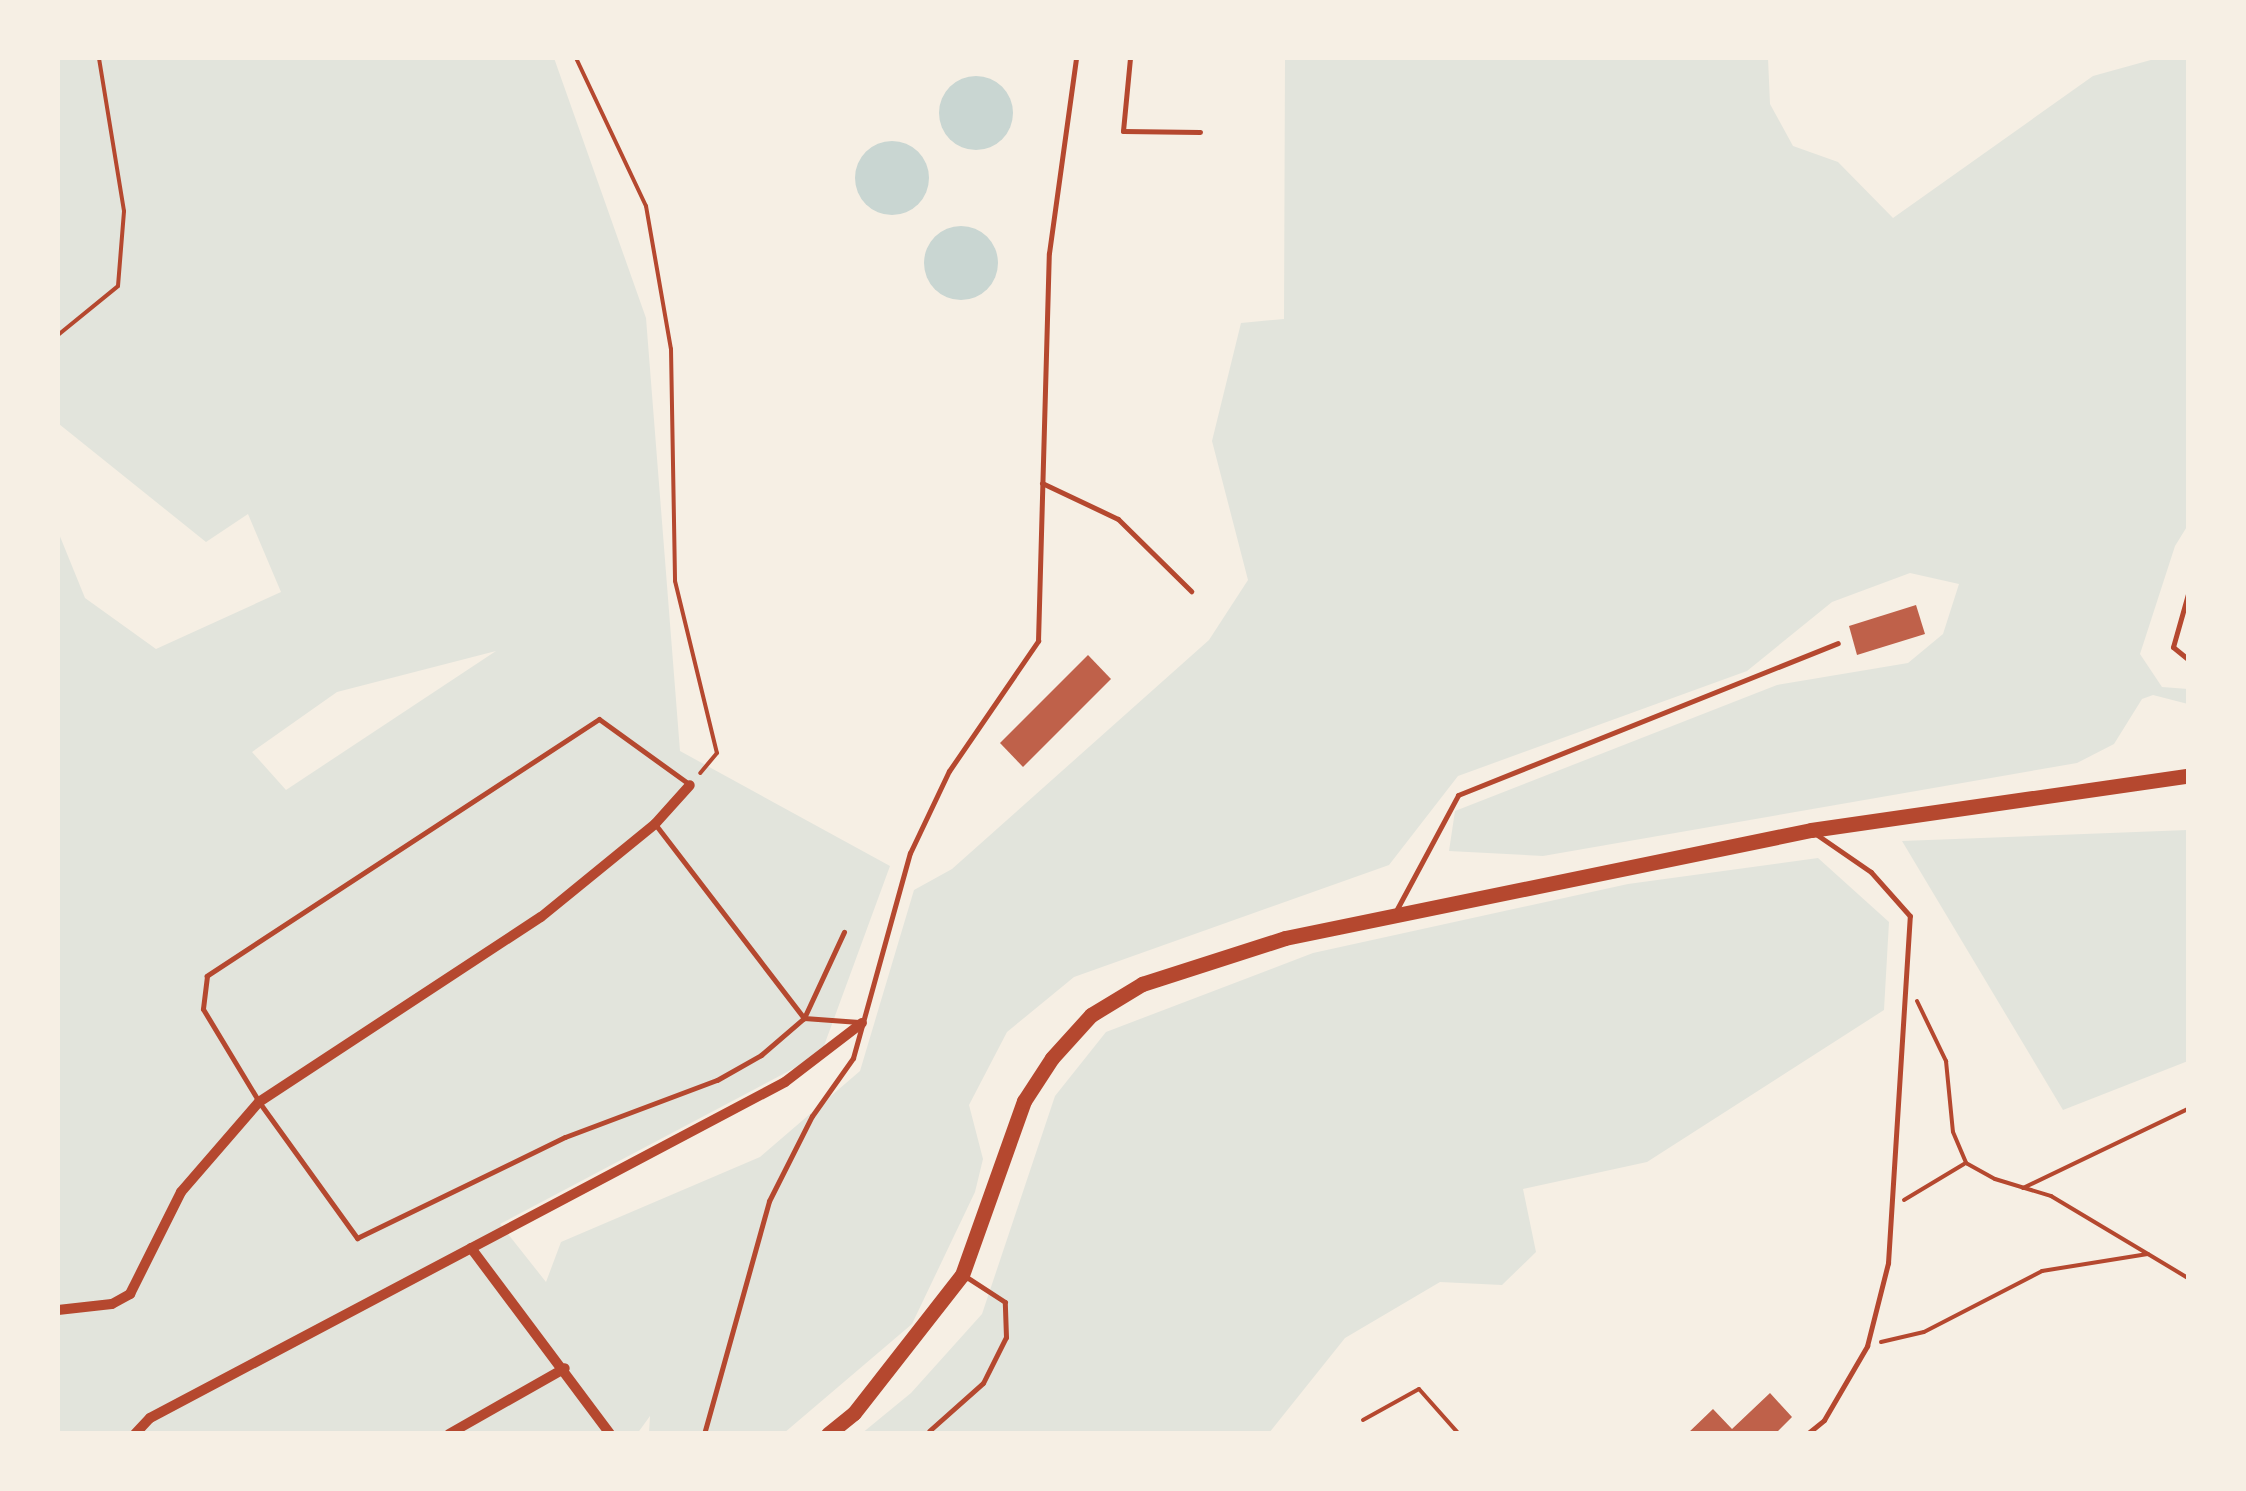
<!DOCTYPE html>
<html>
<head>
<meta charset="utf-8">
<style>
  body { margin:0 }
  #map { position:relative; width:2246px; height:1491px; overflow:hidden; background:#f6efe4; font-family:"Work Sans",sans-serif }
  div>[style] { position:absolute }
  [style*='--x'] { left:calc(var(--x)*1px); top:calc(var(--y)*1px); width:calc(var(--w)*1px); rotate:calc(var(--a)*1deg) }
  .green>* { inset:0; background:#e2e4dc }
  .water>* { inset:0; background:#c9d6d2 }
  .round { border-radius:50% }
  .building>* { inset:0; background:#bf614a }
  .path>* { height:4px; margin:-2px; padding:0 2px; transform-origin:2px; border-radius:2px; background:#b5482f }
  .service>* { height:5px; margin:-2.5px; padding:0 2.5px; transform-origin:2.5px; border-radius:2.5px; background:#b5482f }
  .minor>* { height:10px; margin:-5px; padding:0 5px; transform-origin:5px; border-radius:5px; background:#b5482f }
  .primary>* { height:15px; margin:-7.5px; padding:0 7.5px; transform-origin:7.5px; border-radius:7.5px; background:#b5482f }
  span { translate:-50% -50%; white-space:nowrap; text-align:center; line-height:1.15; -webkit-text-stroke:8px #f6efe4; paint-order:stroke }
  .frame { position:absolute; inset:0; border:60px solid #f6efe4; pointer-events:none }
</style>
</head>
<body>
<div id="map">
  <div class="green">
    <div style="clip-path:polygon(evenodd,58px 58px,554px 58px,646px 318px,680px 751px,890px 866px,821px 1054px,500px 1224px,546px 1282px,561px 1242px,760px 1157px,860px 1071px,914px 890px,952px 869px,1209px 640px,1248px 580px,1212px 441px,1241px 323px,1284px 319px,1285px 58px,1768px 58px,1770px 104px,1793px 146px,1838px 162px,1893px 218px,2093px 76px,2158px 58px,2188px 58px,2188px 525px,2175px 546px,2140px 654px,2162px 687px,2188px 689px,2188px 704px,2153px 695px,2142px 699px,2114px 744px,2077px 763px,1543px 856px,1449px 851px,1455px 811px,1777px 685px,1908px 663px,1943px 634px,1959px 584px,1910px 573px,1832px 602px,1747px 671px,1458px 776px,1389px 865px,1074px 977px,1007px 1032px,969px 1105px,983px 1159px,975px 1192px,912px 1324px,784px 1433px,649px 1433px,650px 1416px,637px 1434px,58px 1433px,58px 58px,59px 424px,206px 542px,248px 514px,281px 592px,156px 649px,85px 598px,59px 534px,59px 424px,58px 58px,496px 651px,286px 790px,252px 752px,337px 692px,496px 651px)"></div>
    <div style="clip-path:polygon(2188px 830px,2188px 1061px,2063px 1110px,1902px 841px)"></div>
    <div style="clip-path:polygon(1818px 858px,1889px 922px,1884px 1010px,1647px 1162px,1523px 1189px,1536px 1252px,1502px 1285px,1440px 1282px,1345px 1338px,1269px 1433px,861px 1434px,911px 1393px,982px 1314px,1055px 1096px,1106px 1032px,1313px 953px,1628px 884px)"></div>
  </div>
  <div class="water">
    <div class="round" style="left:939px;top:76px;width:74px;height:74px"></div>
    <div class="round" style="left:855px;top:141px;width:74px;height:74px"></div>
    <div class="round" style="left:924px;top:226px;width:74px;height:74px"></div>
  </div>
  <div class="building">
    <div style="clip-path:polygon(1916px 605px,1925px 634px,1857px 655px,1849px 626px)"></div>
    <div style="clip-path:polygon(1088px 655px,1111px 679px,1023px 767px,1000px 743px)"></div>
    <div style="clip-path:polygon(1770px 1393px,1792px 1417px,1775px 1434px,1687px 1434px,1713px 1409px,1732px 1429px)"></div>
  </div>
  <div class="path">
    <div style="--x:576;--y:58;--w:164;--a:64.7"></div>
    <div style="--x:646;--y:206;--w:145;--a:80.1"></div>
    <div style="--x:671;--y:349;--w:232;--a:89"></div>
    <div style="--x:675;--y:581;--w:177;--a:76.3"></div>
    <div style="--x:717;--y:753;--w:26;--a:130"></div>
    <div style="--x:58;--y:335;--w:77;--a:-39.2"></div>
    <div style="--x:118;--y:286;--w:75;--a:-85.4"></div>
    <div style="--x:124;--y:211;--w:155;--a:-99.3"></div>
    <div style="--x:1917;--y:1001;--w:67;--a:64.2"></div>
    <div style="--x:1946;--y:1061;--w:71;--a:84.4"></div>
    <div style="--x:1953;--y:1132;--w:34;--a:67"></div>
    <div style="--x:1966;--y:1163;--w:33;--a:29"></div>
    <div style="--x:1995;--y:1179;--w:59;--a:16.9"></div>
    <div style="--x:2051;--y:1196;--w:113;--a:30.9"></div>
    <div style="--x:2023;--y:1188;--w:183;--a:-25.6"></div>
    <div style="--x:1904;--y:1200;--w:70;--a:-31"></div>
    <div style="--x:1881;--y:1342;--w:44;--a:-13.1"></div>
    <div style="--x:1924;--y:1332;--w:133;--a:-27.3"></div>
    <div style="--x:2042;--y:1271;--w:107;--a:-9.1"></div>
    <div style="--x:2148;--y:1254;--w:47;--a:31"></div>
    <div style="--x:1363;--y:1420;--w:64;--a:-29"></div>
    <div style="--x:1419;--y:1389;--w:60;--a:48.4"></div>
  </div>
  <div class="service">
    <div style="--x:1130;--y:58;--w:73;--a:95.5"></div>
    <div style="--x:1123;--y:131;--w:77;--a:0.7"></div>
    <div style="--x:1042;--y:483;--w:84;--a:25.3"></div>
    <div style="--x:1118;--y:519;--w:103;--a:44.6"></div>
    <div style="--x:2188;--y:594;--w:55;--a:105.8"></div>
    <div style="--x:2173;--y:647;--w:19;--a:39"></div>
    <div style="--x:689;--y:784;--w:111;--a:-144.2"></div>
    <div style="--x:599;--y:719;--w:469;--a:146.8"></div>
    <div style="--x:207;--y:976;--w:33;--a:97"></div>
    <div style="--x:203;--y:1009;--w:109;--a:58.9"></div>
    <div style="--x:259;--y:1102;--w:168;--a:54.2"></div>
    <div style="--x:357;--y:1238;--w:231;--a:-25.9"></div>
    <div style="--x:565;--y:1137;--w:162;--a:-20.6"></div>
    <div style="--x:717;--y:1080;--w:51;--a:-29.6"></div>
    <div style="--x:761;--y:1055;--w:57;--a:-40.7"></div>
    <div style="--x:804;--y:1018;--w:55;--a:4.2"></div>
    <div style="--x:655;--y:824;--w:245;--a:52.5"></div>
    <div style="--x:804;--y:1018;--w:95;--a:-65.1"></div>
    <div style="--x:1397;--y:909;--w:129;--a:-61.8"></div>
    <div style="--x:1458;--y:795;--w:409;--a:-21.8"></div>
    <div style="--x:929;--y:1431;--w:72;--a:-41.6"></div>
    <div style="--x:983;--y:1383;--w:51;--a:-63.4"></div>
    <div style="--x:1006;--y:1337;--w:35;--a:-92"></div>
    <div style="--x:1005;--y:1302;--w:48;--a:-147"></div>
    <div style="--x:704;--y:1434;--w:242;--a:-74.4"></div>
    <div style="--x:769;--y:1201;--w:95;--a:-63.2"></div>
    <div style="--x:812;--y:1116;--w:71;--a:-54.7"></div>
    <div style="--x:853;--y:1058;--w:213;--a:-74.5"></div>
    <div style="--x:910;--y:853;--w:91;--a:-64.6"></div>
    <div style="--x:949;--y:771;--w:158;--a:-55.6"></div>
    <div style="--x:1038;--y:641;--w:388;--a:-88.4"></div>
    <div style="--x:1049;--y:253;--w:197;--a:-82.1"></div>
    <div style="--x:1807;--y:1434;--w:22;--a:-39"></div>
    <div style="--x:1824;--y:1420;--w:86;--a:-59.8"></div>
    <div style="--x:1867;--y:1346;--w:86;--a:-75.8"></div>
    <div style="--x:1888;--y:1263;--w:348;--a:-86.4"></div>
    <div style="--x:1910;--y:916;--w:59;--a:-131.6"></div>
    <div style="--x:1871;--y:872;--w:67;--a:-145.4"></div>
  </div>
  <div class="minor">
    <div style="--x:471;--y:1248;--w:232;--a:53.2"></div>
    <div style="--x:58;--y:1310;--w:54;--a:-6.3"></div>
    <div style="--x:112;--y:1304;--w:21;--a:-29"></div>
    <div style="--x:130;--y:1294;--w:114;--a:-63.4"></div>
    <div style="--x:181;--y:1192;--w:119;--a:-49.1"></div>
    <div style="--x:259;--y:1102;--w:337;--a:-33.3"></div>
    <div style="--x:541;--y:917;--w:147;--a:-39.2"></div>
    <div style="--x:655;--y:824;--w:52;--a:-48.1"></div>
    <div style="--x:135;--y:1434;--w:22;--a:-47"></div>
    <div style="--x:150;--y:1418;--w:718;--a:-27.88"></div>
    <div style="--x:785;--y:1082;--w:97;--a:-37.5"></div>
    <div style="--x:449;--y:1434;--w:133;--a:-29.6"></div>
  </div>
  <div class="primary">
    <div style="--x:828;--y:1434;--w:33;--a:-39"></div>
    <div style="--x:854;--y:1413;--w:175;--a:-52"></div>
    <div style="--x:962;--y:1275;--w:185;--a:-70.4"></div>
    <div style="--x:1024;--y:1101;--w:51;--a:-56.9"></div>
    <div style="--x:1052;--y:1058;--w:58;--a:-47.8"></div>
    <div style="--x:1091;--y:1015;--w:60;--a:-31.3"></div>
    <div style="--x:1142;--y:984;--w:150;--a:-17.8"></div>
    <div style="--x:1285;--y:938;--w:537;--a:-11.6"></div>
    <div style="--x:1811;--y:830;--w:381;--a:-8.2"></div>
  </div>
  <div class="frame"></div>
</div>
</body>
</html>
